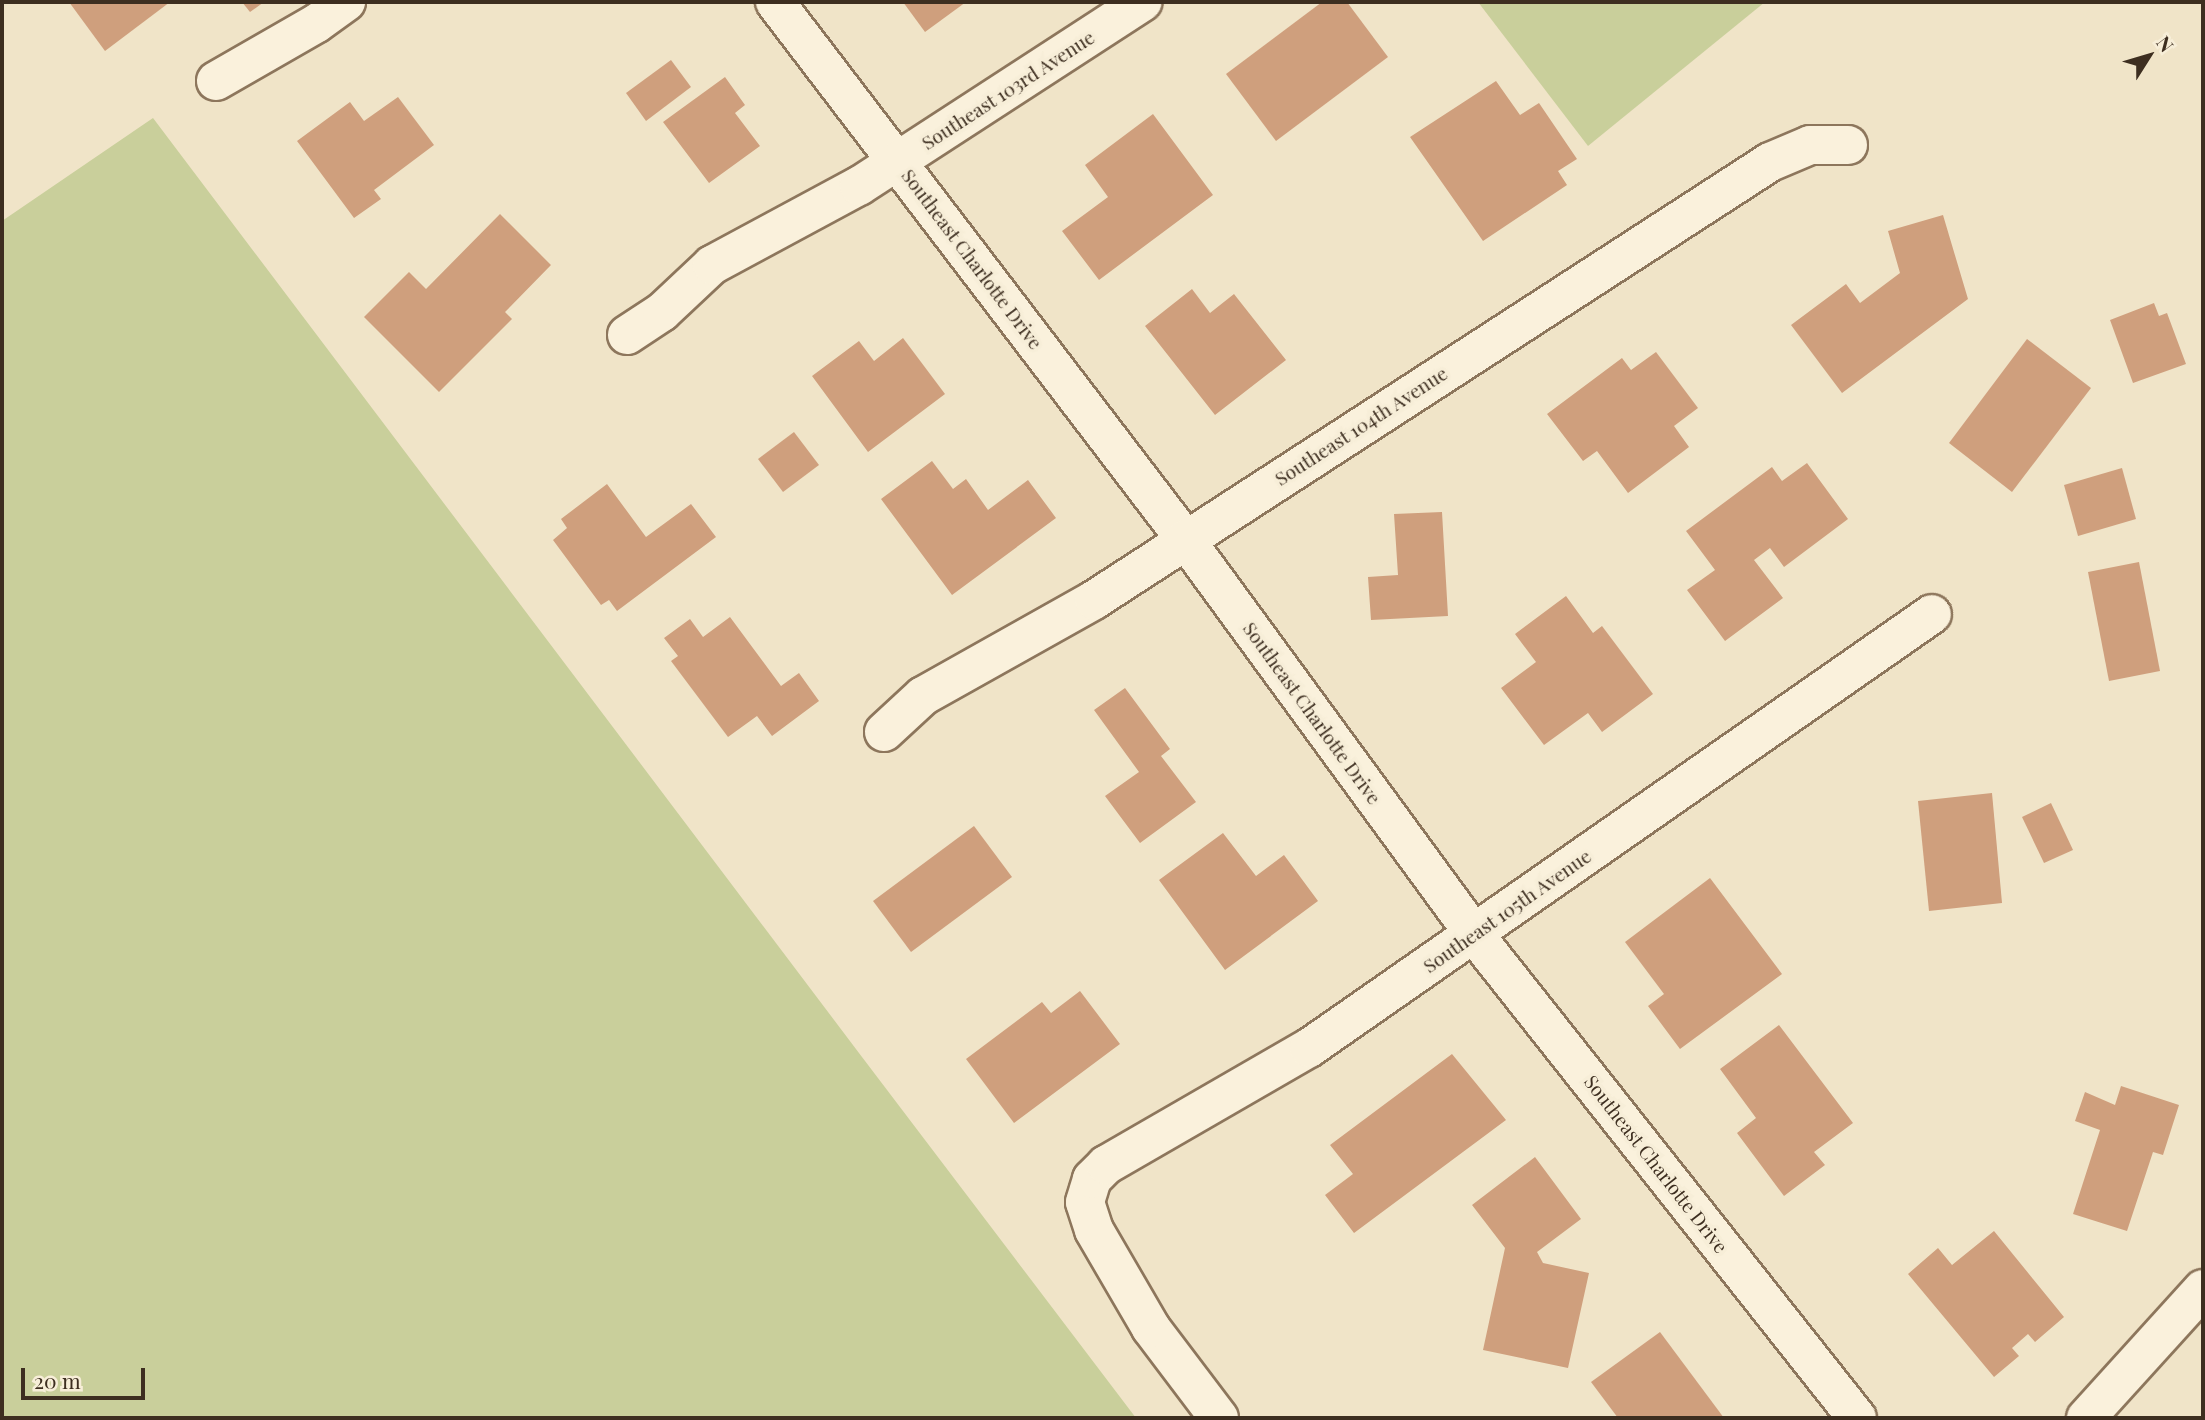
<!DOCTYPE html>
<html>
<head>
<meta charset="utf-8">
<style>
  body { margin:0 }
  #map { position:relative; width:2205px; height:1420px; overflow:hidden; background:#f0e4c8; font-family:"Playfair Display",serif }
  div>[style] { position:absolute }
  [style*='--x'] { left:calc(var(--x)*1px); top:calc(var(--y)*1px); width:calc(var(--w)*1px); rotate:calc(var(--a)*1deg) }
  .green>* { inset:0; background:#c9cf9b }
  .building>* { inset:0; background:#cf9f7d }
  .roads { filter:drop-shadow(2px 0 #8d765c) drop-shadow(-2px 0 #8d765c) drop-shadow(0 2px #8d765c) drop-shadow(0 -2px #8d765c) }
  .minor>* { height:38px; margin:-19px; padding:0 19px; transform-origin:19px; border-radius:19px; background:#faf1dc }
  span { translate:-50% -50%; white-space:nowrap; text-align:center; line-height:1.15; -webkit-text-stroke:7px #f7eed8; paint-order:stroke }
  .street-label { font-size:19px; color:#3d2e20 }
  .frame { position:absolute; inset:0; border:4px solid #3d2e20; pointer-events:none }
  .north { position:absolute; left:2114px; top:21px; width:70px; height:70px; -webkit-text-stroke:5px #f7eed8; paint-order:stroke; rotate:53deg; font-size:19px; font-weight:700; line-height:28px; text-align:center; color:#3d2e20 }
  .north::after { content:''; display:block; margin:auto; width:24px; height:32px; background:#3d2e20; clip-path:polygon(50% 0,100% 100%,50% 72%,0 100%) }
  .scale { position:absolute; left:21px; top:1368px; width:124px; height:32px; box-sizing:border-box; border:4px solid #3d2e20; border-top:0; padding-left:9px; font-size:21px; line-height:24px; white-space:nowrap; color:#3d2e20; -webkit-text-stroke:5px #f7eed8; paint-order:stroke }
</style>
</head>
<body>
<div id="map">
  <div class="green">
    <div style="clip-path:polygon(1478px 2px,1765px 2px,1588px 146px)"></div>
    <div style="clip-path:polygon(153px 118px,862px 1057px,1136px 1418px,2px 1418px,2px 221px)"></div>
  </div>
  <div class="building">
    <div style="clip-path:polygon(69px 2px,170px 2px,105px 51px)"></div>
    <div style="clip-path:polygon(242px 2px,264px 2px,250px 12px)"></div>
    <div style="clip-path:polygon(903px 2px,966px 2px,925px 32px)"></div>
    <div style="clip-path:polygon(1322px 2px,1347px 2px,1388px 57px,1276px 141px,1226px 74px)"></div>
    <div style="clip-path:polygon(671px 60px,691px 87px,646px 121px,626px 93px)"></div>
    <div style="clip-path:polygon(725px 77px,745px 105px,735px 113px,760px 146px,709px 183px,663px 122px)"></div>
    <div style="clip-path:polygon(1496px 81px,1520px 115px,1539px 103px,1577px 159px,1558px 171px,1567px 185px,1483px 241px,1410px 137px)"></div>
    <div style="clip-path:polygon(398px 97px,434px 145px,374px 190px,381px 199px,354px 218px,297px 141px,350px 102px,364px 121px)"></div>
    <div style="clip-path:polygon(1153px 114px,1213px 195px,1099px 280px,1062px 231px,1108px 197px,1085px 165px)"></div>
    <div style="clip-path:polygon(500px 214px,551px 265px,505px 312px,512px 319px,439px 392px,364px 317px,409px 272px,426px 289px)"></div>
    <div style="clip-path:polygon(1943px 215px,1968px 299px,1842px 393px,1791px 325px,1846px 284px,1860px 303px,1900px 273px,1888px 231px)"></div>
    <div style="clip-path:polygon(1192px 289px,1210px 313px,1234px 294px,1286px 360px,1215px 415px,1145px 326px)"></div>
    <div style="clip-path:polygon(2154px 303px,2159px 316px,2167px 313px,2186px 364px,2133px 383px,2110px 320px)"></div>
    <div style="clip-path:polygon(903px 338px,945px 394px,868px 452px,812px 376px,859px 341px,874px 361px)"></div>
    <div style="clip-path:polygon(2027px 339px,2091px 388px,2012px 492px,1949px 443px)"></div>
    <div style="clip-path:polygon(1656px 352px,1698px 408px,1674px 426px,1689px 447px,1628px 493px,1597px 451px,1583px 461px,1547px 414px,1622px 358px,1631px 370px)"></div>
    <div style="clip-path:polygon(794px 432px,819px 465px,783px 492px,758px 459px)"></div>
    <div style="clip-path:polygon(932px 461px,953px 489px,966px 479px,988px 510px,1028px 480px,1056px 518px,952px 595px,881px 499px)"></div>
    <div style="clip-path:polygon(1807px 463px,1848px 519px,1784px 567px,1770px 548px,1754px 560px,1783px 598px,1725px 641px,1687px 590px,1715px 570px,1686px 531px,1772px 467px,1782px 481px)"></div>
    <div style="clip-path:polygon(2122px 468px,2136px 519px,2078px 536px,2064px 485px)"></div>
    <div style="clip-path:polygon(607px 484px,646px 537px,691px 504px,716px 537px,617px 611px,609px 600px,601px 605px,553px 540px,567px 528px,561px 519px)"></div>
    <div style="clip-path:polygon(1442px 512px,1448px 616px,1371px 620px,1368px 577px,1398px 575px,1394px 514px)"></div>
    <div style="clip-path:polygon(2139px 562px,2160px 671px,2109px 681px,2088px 572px)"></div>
    <div style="clip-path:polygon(1566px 596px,1593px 633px,1602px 626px,1653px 694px,1602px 732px,1588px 713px,1544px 745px,1501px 688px,1536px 662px,1515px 634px)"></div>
    <div style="clip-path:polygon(730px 617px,781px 686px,799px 673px,819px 701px,772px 736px,757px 716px,728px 737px,671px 661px,678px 656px,664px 638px,690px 619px,703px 637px)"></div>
    <div style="clip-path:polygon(1125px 688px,1170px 749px,1161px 756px,1196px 802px,1140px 843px,1105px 796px,1139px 772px,1094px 710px)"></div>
    <div style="clip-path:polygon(1992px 793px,2002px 903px,1929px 911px,1918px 801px)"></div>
    <div style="clip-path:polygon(2051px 803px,2073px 850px,2044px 863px,2022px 817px)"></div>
    <div style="clip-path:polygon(974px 826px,1012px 877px,911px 952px,873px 901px)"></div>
    <div style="clip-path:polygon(1223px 833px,1256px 876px,1284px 855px,1318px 901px,1225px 970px,1159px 880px)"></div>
    <div style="clip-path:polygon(1710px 878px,1782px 974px,1680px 1049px,1648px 1006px,1664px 994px,1625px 942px)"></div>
    <div style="clip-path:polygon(1080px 991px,1120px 1044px,1014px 1123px,966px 1059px,1042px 1002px,1051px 1013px)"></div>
    <div style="clip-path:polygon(1779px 1025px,1853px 1123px,1814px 1152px,1825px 1165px,1784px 1196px,1737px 1133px,1756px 1118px,1720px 1069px)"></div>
    <div style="clip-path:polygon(1452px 1054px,1506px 1120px,1354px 1233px,1325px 1195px,1353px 1174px,1330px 1145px)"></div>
    <div style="clip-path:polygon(2121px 1086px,2179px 1105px,2163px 1155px,2153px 1152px,2127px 1231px,2073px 1214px,2100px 1130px,2075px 1121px,2085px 1092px,2115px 1105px)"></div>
    <div style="clip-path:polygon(1535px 1157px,1581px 1219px,1537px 1252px,1543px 1263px,1589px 1273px,1568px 1368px,1483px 1350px,1505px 1248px,1472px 1205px)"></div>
    <div style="clip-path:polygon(1994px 1231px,2064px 1317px,2035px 1342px,2028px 1334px,2012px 1348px,2019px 1356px,1994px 1377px,1908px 1274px,1938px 1248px,1952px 1265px)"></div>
    <div style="clip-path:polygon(1660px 1332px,1724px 1418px,1618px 1418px,1591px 1382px)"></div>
  </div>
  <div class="roads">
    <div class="minor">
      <div style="--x:775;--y:2;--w:676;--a:52.64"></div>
      <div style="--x:1185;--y:539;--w:489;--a:53.8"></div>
      <div style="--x:1474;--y:934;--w:617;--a:51.64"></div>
      <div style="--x:216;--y:81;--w:116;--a:-29.9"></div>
      <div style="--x:317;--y:23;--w:36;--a:-36"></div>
      <div style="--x:627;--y:335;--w:42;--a:-33.3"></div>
      <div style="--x:662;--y:312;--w:69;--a:-43.2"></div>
      <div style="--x:712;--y:265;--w:167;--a:-28.3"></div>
      <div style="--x:859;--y:186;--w:338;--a:-33"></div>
      <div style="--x:884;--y:732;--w:53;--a:-42.7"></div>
      <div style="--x:923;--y:696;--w:196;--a:-29.3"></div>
      <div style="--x:1094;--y:600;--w:805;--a:-32.94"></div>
      <div style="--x:1770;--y:162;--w:43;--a:-23"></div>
      <div style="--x:1810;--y:145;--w:38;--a:0"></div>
      <div style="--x:1219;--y:1418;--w:113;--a:-127.1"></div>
      <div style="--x:1151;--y:1328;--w:113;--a:-120.2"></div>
      <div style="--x:1094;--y:1230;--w:29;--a:-108"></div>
      <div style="--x:1085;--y:1202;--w:24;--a:-73"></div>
      <div style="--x:1092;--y:1179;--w:20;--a:-45"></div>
      <div style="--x:1106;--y:1165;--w:234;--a:-30"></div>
      <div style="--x:1309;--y:1048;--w:759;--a:-34.86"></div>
      <div style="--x:2086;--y:1418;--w:174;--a:-47.8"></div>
    </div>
  </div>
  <div class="street-label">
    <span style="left:1008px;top:90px;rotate:-33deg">Southeast 103rd Avenue</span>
    <span style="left:972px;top:259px;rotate:53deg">Southeast Charlotte Drive</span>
    <span style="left:1361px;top:426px;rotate:-33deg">Southeast 104th Avenue</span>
    <span style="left:1312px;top:713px;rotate:54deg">Southeast Charlotte Drive</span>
    <span style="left:1507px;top:911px;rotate:-35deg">Southeast 105th Avenue</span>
    <span style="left:1656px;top:1164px;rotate:52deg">Southeast Charlotte Drive</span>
  </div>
  <div class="frame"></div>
  <div class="north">N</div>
  <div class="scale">20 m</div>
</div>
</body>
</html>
